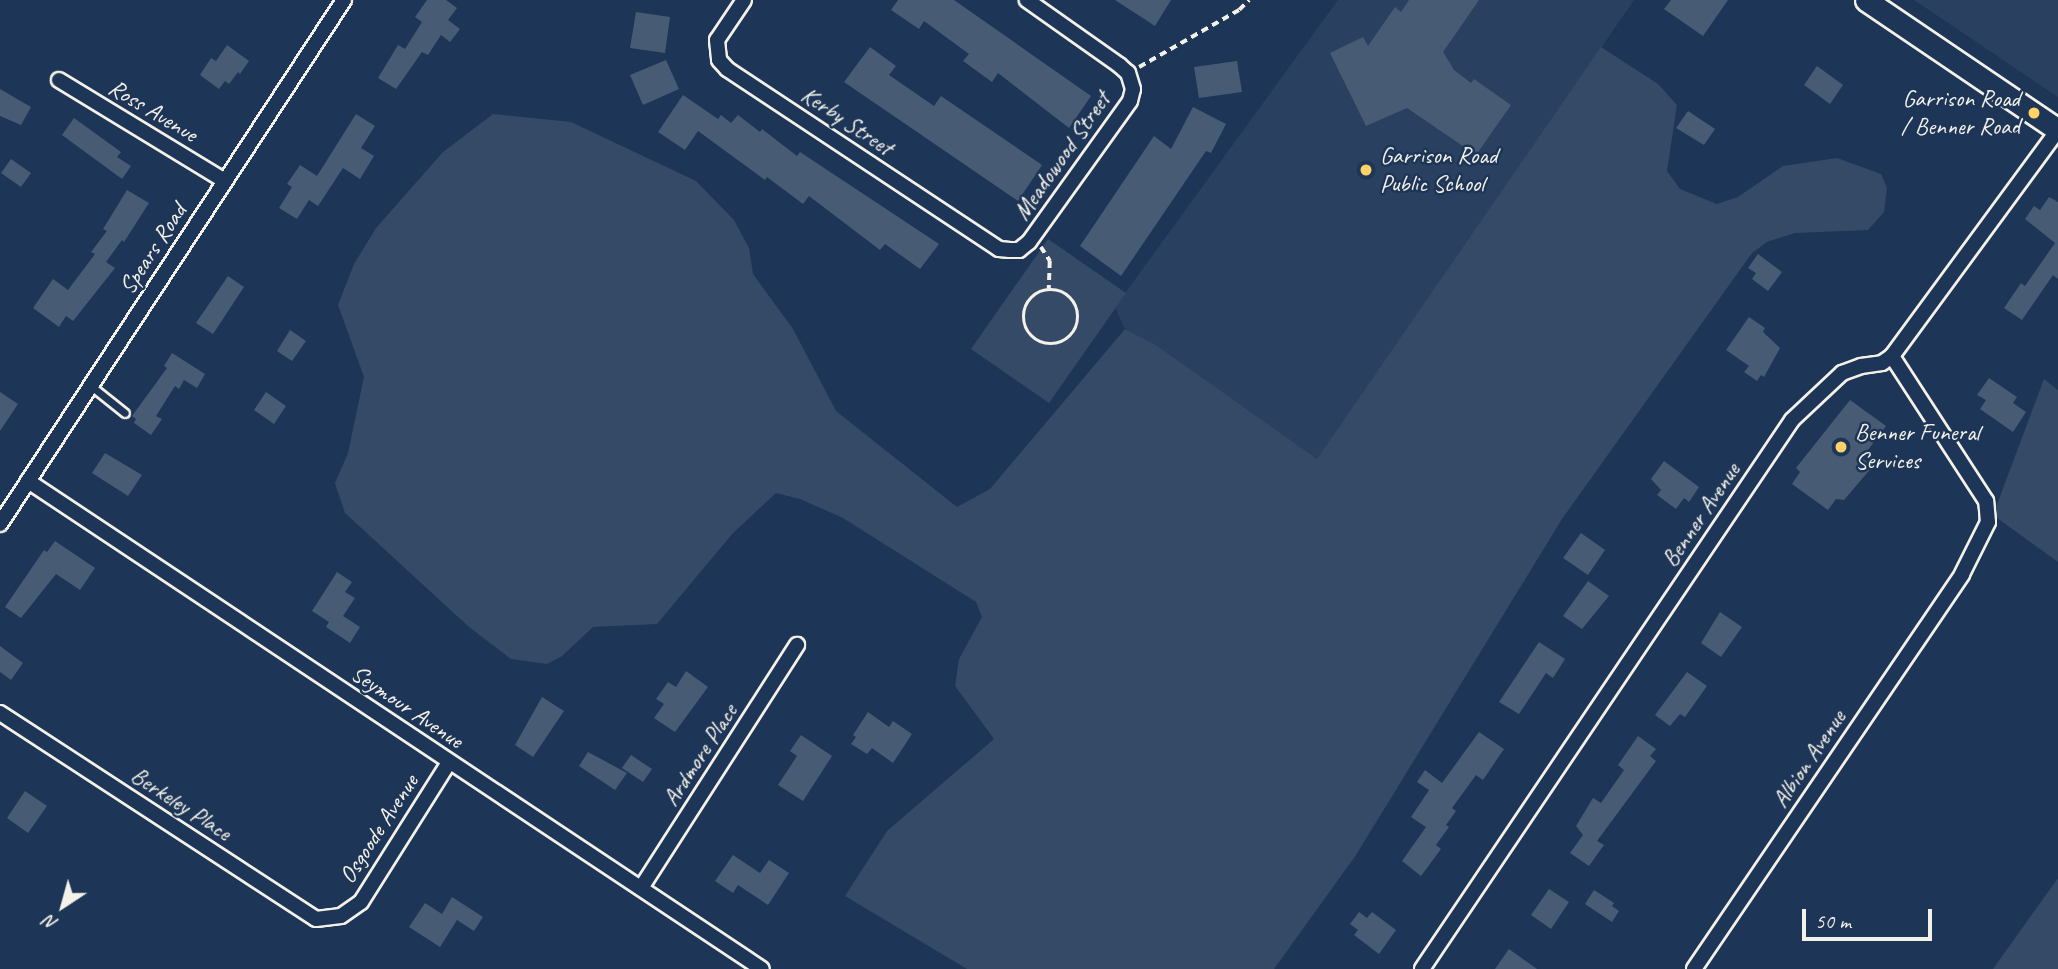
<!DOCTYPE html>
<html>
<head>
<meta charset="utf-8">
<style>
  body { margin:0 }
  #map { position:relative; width:2058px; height:969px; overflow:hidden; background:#1d3557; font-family:Caveat,sans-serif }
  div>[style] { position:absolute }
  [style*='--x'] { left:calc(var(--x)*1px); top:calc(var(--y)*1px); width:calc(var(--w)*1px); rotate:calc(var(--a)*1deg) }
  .built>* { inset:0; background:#2a4060 }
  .green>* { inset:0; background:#354a67 }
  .building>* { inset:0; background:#485b74 }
  .path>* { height:3.5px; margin-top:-1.75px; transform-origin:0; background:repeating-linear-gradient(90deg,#f4f1e8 0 7px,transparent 0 12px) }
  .path>.ring { margin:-1.75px; padding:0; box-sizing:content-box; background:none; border:3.5px solid #f4f1e8; border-radius:50% }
  .roads { filter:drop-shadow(2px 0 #f4f1e8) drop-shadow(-2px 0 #f4f1e8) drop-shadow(0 2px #f4f1e8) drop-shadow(0 -2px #f4f1e8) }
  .lane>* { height:7px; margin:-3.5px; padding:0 3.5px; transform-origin:3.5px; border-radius:3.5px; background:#1d3557 }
  .street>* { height:14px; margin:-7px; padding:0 7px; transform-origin:7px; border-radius:7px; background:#1d3557 }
  .primary>* { height:21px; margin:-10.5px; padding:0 10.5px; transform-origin:10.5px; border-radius:10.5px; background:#1d3557 }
  .dots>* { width:19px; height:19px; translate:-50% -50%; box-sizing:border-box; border:4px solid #1d3557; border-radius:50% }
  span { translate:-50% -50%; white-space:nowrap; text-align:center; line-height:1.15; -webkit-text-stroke:5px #1d3557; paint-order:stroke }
  .poi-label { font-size:24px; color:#f4f1e8 }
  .right { translate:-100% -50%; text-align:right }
  .left { translate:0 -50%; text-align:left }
  .street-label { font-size:24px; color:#f4f1e8 }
  .north { position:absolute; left:28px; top:871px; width:70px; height:70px; -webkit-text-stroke:5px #1d3557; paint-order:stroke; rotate:216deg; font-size:19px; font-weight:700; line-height:28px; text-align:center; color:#f4f1e8 }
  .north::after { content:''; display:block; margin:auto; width:24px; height:32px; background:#f4f1e8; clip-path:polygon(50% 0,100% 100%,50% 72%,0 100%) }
  .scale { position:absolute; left:1802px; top:909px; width:130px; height:32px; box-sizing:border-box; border:4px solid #f4f1e8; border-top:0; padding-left:9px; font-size:21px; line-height:24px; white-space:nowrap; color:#f4f1e8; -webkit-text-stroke:5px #1d3557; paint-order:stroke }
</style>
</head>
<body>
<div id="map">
  <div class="built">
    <div style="clip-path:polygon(1338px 0,1634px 0,1317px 460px,1156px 345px,1125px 329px,1115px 307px)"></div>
    <div style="clip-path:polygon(1914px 0,2058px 0,2058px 97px)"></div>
  </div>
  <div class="green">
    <div style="clip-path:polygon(1601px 47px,1658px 84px,1677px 105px,1667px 171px,1680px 189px,1717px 204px,1738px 197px,1783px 166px,1837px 158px,1881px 174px,1887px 188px,1884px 212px,1868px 230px,1795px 233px,1767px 242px,1752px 253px,1562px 519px,1356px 855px,1274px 969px,967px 969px,845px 896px,887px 831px,994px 739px,955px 686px,959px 659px,982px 617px,976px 602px,843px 518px,800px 499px,776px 493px,733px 533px,657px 624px,593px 627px,562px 656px,547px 664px,511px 659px,469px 627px,345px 513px,335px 483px,348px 453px,364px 377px,338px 305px,354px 264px,376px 228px,443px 152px,493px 114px,571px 122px,696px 181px,734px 220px,749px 248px,753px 274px,793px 329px,836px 411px,957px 507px,990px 489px,1125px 329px,1156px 345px,1317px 459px)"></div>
    <div style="clip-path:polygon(1048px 239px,1126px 293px,1049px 403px,971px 349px)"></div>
    <div style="clip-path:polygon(2044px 379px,2058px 390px,2058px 562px,1993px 515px)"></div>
    <div style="clip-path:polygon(2058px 878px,2058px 969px,1993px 969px)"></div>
  </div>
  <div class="building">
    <div style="clip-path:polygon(427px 0,446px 0,457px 8px,448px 20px,460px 29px,450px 42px,441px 35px,428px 55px,422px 52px,396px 89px,378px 78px,398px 45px,405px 49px,422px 22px,415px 17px)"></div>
    <div style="clip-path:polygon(898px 0,954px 0,1091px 96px,1069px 128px,998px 73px,992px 82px,963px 61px,969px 54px,924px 21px,919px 29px,891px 10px)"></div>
    <div style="clip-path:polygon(1115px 0,1171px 0,1155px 26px)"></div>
    <div style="clip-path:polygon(1409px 0,1479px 0,1443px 52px,1454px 70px,1471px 83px,1474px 79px,1511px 105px,1476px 155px,1407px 108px,1366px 126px,1330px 53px,1363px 37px,1368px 46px,1395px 7px,1401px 12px)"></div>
    <div style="clip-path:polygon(1671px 0,1728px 0,1703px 36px,1664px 9px)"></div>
    <div style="clip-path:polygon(636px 12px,670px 17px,665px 53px,630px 48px)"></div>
    <div style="clip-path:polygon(227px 45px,249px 61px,240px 74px,238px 72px,229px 84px,225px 81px,219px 89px,200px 75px,211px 58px,216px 61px)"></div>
    <div style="clip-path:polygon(870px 47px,896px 66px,889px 75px,934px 106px,941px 96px,1042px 165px,1018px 201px,844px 82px)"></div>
    <div style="clip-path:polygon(666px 60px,679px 89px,643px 105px,630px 75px)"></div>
    <div style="clip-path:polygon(1237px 61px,1242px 92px,1199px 98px,1194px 67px)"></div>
    <div style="clip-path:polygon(1817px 66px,1843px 85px,1830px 104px,1804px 85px)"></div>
    <div style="clip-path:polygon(0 89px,31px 107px,21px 125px,0 116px)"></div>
    <div style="clip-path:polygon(683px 95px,718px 119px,721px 115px,731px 123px,738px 115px,760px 132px,762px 129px,797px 156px,800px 152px,939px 244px,920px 269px,885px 244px,880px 250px,809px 196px,803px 204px,767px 177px,765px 180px,698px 131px,685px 150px,658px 132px)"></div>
    <div style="clip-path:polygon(1193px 107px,1226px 124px,1211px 153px,1206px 151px,1121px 276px,1080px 246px,1154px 136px,1171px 149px)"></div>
    <div style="clip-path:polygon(1688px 111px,1715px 129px,1704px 145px,1676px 128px)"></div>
    <div style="clip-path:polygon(356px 114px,375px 126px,361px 148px,374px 156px,360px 179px,343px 168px,318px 206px,309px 200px,297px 219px,279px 208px,292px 187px,287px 184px,300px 165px,317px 176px)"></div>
    <div style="clip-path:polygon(74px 118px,121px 152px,117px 157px,131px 166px,122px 179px,62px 135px)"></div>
    <div style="clip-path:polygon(11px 159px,31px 173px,21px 187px,1px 173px)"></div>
    <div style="clip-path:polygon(127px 190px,149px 203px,124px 242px,122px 240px,106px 262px,115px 268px,73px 321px,66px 316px,59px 327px,33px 308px,53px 279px,68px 290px,95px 254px,91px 252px,107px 231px,103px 229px)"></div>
    <div style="clip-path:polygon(2049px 197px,2058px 202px,2058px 279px,2053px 275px,2022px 320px,2004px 308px,2021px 283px,2025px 286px,2055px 243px,2025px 219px,2034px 206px,2040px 210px)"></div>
    <div style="clip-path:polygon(1758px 254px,1782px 272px,1768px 291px,1752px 279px,1756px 273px,1748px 268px)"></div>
    <div style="clip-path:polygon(228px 276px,244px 287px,213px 334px,196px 323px)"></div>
    <div style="clip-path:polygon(1749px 317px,1765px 328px,1763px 332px,1780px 348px,1764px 377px,1761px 375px,1757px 381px,1744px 372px,1749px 366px,1726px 350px)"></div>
    <div style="clip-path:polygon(290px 330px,306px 341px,292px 361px,277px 351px)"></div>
    <div style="clip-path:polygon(172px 353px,205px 374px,197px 388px,184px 380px,179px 389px,175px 386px,156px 416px,162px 419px,151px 435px,134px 423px,136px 419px,132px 416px,167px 368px,164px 366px)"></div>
    <div style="clip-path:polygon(1989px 378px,2017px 397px,2013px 403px,2026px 412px,2013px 432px,1980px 409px,1986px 400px,1977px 395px)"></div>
    <div style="clip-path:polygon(0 392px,18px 404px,0 431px)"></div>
    <div style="clip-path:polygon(266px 392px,286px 406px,274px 424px,254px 410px)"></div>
    <div style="clip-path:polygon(1850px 400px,1886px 426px,1862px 458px,1873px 466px,1844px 500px,1836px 499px,1828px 510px,1792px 484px,1800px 472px,1796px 468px)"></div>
    <div style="clip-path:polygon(105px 453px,142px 475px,128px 496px,92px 473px)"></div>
    <div style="clip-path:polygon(1664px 461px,1699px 487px,1689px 502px,1684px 498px,1676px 509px,1657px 495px,1661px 490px,1651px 479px)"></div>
    <div style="clip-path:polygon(1581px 533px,1605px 550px,1588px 575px,1563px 558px)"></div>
    <div style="clip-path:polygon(55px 541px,95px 568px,80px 590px,56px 574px,21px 618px,5px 607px,44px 550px,47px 552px)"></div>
    <div style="clip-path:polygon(337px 572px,352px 582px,345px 592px,355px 598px,343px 616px,360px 627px,350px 643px,326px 627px,329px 622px,312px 611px)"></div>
    <div style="clip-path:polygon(1588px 581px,1609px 596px,1582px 629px,1563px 616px)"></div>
    <div style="clip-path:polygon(1720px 612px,1742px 627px,1721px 657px,1701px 643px)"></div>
    <div style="clip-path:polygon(1539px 642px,1565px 659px,1553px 678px,1546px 673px,1519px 714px,1499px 702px)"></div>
    <div style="clip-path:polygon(0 646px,23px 663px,11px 680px,0 672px)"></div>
    <div style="clip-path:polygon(686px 671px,708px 687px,675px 732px,654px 718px,664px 704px,656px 699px,668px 682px,676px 687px)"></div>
    <div style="clip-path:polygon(1687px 672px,1707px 686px,1685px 717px,1680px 714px,1670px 726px,1655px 715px)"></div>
    <div style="clip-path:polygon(542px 697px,564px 711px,533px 757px,515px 745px)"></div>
    <div style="clip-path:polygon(868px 712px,889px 727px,893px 721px,912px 734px,893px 763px,872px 748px,867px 754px,851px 744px,856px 737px,853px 735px)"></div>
    <div style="clip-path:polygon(1479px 732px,1504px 749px,1483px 780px,1476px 775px,1452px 808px,1456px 811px,1446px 825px,1449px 827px,1436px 845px,1441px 849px,1421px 876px,1402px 861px,1426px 827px,1411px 817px,1429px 790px,1417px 782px,1425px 770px,1442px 783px)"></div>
    <div style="clip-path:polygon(801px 735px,832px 756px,803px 801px,778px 785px,797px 756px,790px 751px)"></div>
    <div style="clip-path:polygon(1638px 736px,1656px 749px,1650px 756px,1656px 761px,1597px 841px,1604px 845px,1589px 866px,1570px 853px,1583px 835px,1576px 826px,1593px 798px,1601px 803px,1624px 770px,1618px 765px)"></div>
    <div style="clip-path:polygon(588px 752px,627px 773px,615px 790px,579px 766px)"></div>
    <div style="clip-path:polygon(631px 755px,652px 769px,643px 782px,622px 768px)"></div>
    <div style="clip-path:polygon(25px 791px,47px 806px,28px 833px,7px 818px)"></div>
    <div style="clip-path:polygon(733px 855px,760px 873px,769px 860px,789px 873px,768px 905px,738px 885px,733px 893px,715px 881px)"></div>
    <div style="clip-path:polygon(1549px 889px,1569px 902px,1551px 929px,1531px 915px)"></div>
    <div style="clip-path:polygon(1594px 890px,1614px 903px,1612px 906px,1619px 911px,1612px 922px,1585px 904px)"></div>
    <div style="clip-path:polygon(452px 897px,483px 917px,474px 931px,457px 920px,440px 947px,409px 927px,425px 903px,442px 914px)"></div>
    <div style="clip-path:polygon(1359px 912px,1367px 918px,1372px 912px,1396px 930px,1379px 954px,1354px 935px,1358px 930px,1350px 924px)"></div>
    <div style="clip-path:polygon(1509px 949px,1537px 969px,1495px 969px)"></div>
  </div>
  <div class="path">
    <div style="--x:1139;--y:67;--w:115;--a:-29.7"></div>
    <div style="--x:1239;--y:10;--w:14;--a:-45"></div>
    <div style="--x:1041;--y:247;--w:17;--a:57"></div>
    <div style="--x:1050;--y:261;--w:28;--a:92"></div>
    <div class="ring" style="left:1024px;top:290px;width:50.5px;height:50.5px"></div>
  </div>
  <div class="roads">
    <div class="lane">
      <div style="--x:91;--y:386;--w:43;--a:38.5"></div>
    </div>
    <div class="street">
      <div style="--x:744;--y:0;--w:48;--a:124"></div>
      <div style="--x:717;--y:40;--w:20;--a:84"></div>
      <div style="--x:719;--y:60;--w:12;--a:48"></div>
      <div style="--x:727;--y:69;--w:326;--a:33.5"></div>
      <div style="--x:999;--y:249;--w:11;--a:5"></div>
      <div style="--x:1010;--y:250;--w:9;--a:0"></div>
      <div style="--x:1019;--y:250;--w:13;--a:-39"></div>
      <div style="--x:1029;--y:242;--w:173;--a:-54.4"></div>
      <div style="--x:1130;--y:101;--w:12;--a:-76"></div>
      <div style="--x:1133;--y:89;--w:17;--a:-107"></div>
      <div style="--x:1128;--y:73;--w:12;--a:-138"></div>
      <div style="--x:1119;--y:65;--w:113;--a:-144.8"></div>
      <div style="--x:59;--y:80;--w:194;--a:31.3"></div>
      <div style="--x:28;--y:481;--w:881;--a:33.62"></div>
      <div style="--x:0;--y:524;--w:627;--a:-56.72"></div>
      <div style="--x:0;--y:713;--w:377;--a:33.1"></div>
      <div style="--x:316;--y:919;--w:25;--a:-7"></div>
      <div style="--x:341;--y:916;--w:24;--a:-35"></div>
      <div style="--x:361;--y:902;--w:165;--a:-57.8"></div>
      <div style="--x:641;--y:888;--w:289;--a:-57.3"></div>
      <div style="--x:1422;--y:969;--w:662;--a:-56.02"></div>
      <div style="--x:1792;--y:420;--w:69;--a:-43.2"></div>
      <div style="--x:1842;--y:373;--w:20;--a:-20"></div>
      <div style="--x:1861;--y:366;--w:21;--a:-8"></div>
      <div style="--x:1882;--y:363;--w:12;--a:-35"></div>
      <div style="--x:1892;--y:356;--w:280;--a:-53.7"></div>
      <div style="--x:1694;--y:969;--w:477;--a:-55.8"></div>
      <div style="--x:1962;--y:574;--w:58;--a:-63.4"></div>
      <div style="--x:1988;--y:522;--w:21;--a:-95"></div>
      <div style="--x:1986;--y:501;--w:173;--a:-123"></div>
    </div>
    <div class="primary">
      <div style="--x:1866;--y:0;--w:232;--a:34.1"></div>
    </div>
  </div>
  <div class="dots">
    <div style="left:2034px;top:113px;background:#ffd166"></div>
    <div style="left:1366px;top:170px;background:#ffd166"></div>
    <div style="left:1841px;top:447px;background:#ffd166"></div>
  </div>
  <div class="poi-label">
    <span class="right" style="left:2020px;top:113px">Garrison Road<br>/ Benner Road</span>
    <span class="left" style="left:1380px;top:170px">Garrison Road<br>Public School</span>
    <span class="left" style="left:1855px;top:447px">Benner Funeral<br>Services</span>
  </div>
  <div class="street-label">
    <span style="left:153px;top:111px;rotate:31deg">Ross Avenue</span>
    <span style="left:847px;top:121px;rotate:34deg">Kerby Street</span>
    <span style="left:1062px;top:156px;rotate:-55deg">Meadowood Street</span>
    <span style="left:153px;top:249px;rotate:-57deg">Spears Road</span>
    <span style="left:1701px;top:515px;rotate:-56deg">Benner Avenue</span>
    <span style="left:407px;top:707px;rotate:34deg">Seymour Avenue</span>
    <span style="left:700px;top:755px;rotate:-57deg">Ardmore Place</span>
    <span style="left:1809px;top:759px;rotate:-56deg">Albion Avenue</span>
    <span style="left:181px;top:804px;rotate:33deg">Berkeley Place</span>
    <span style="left:379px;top:829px;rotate:-57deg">Osgoode Avenue</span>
  </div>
  <div class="north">N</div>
  <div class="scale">50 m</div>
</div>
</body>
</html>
